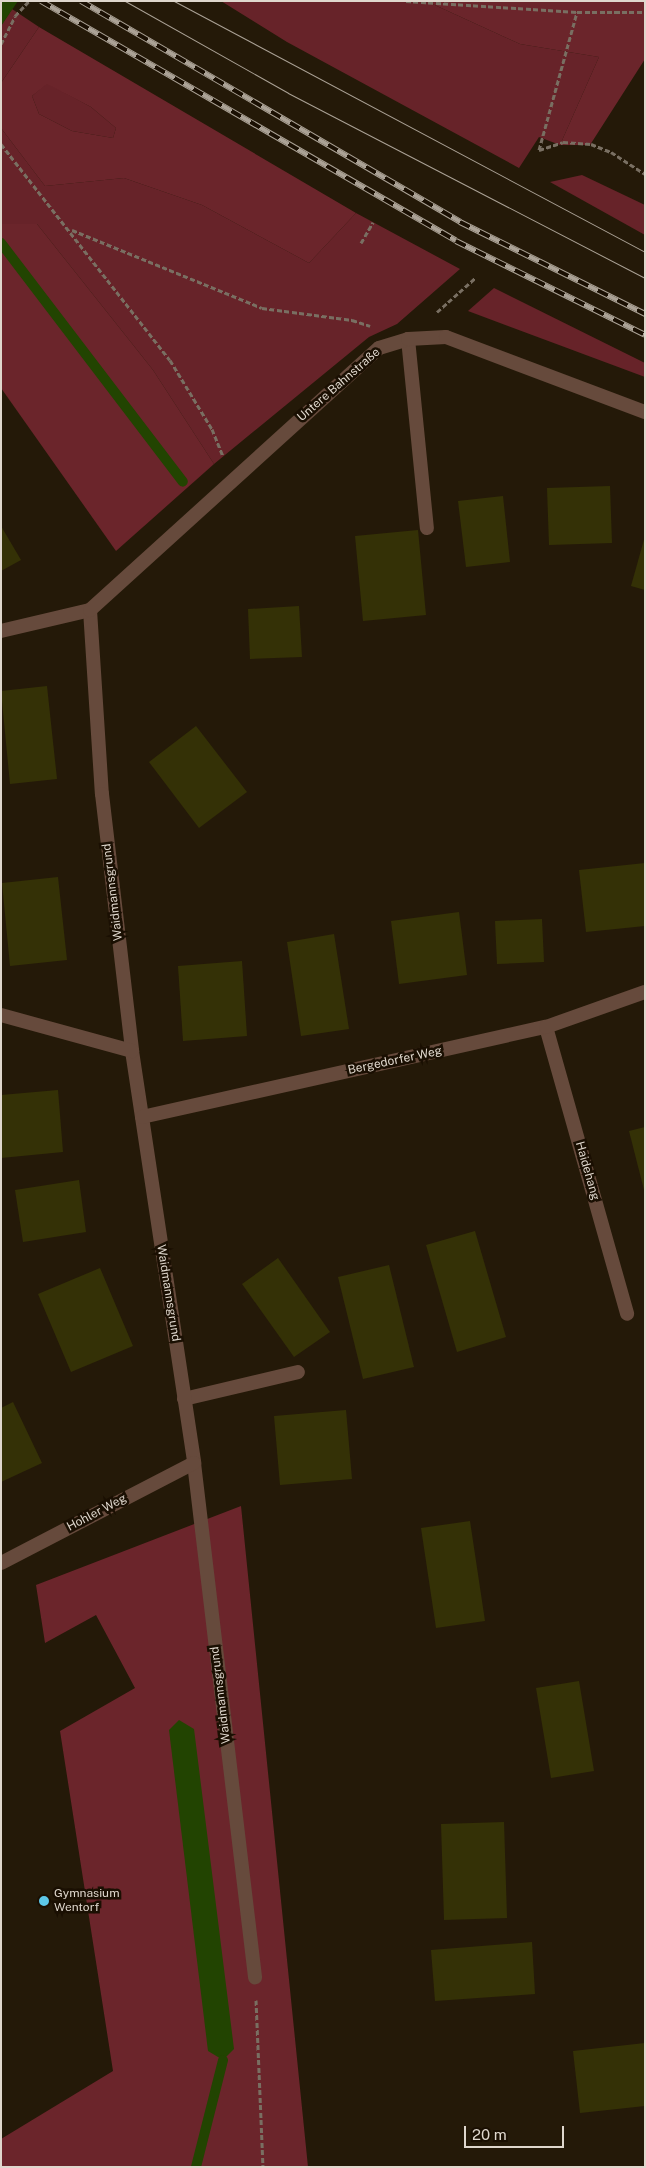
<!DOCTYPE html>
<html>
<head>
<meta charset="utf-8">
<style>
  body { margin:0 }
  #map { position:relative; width:646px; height:2168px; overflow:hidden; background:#241908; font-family:"Public Sans",sans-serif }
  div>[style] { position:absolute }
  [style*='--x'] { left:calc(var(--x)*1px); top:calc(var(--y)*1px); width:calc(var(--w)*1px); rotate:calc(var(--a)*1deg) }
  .green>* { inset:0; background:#672329 }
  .forest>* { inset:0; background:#6b252b }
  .water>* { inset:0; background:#224401 }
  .stream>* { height:10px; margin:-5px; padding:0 5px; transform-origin:5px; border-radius:5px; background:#224401 }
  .building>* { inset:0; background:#343106 }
  .path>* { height:3px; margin-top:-1.5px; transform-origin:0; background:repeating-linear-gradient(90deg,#796f62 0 5px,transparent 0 7.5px) }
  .service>* { height:14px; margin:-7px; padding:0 7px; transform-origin:7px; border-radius:7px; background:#664a3c }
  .minor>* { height:14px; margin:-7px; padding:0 7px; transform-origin:7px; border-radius:7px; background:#664a3c }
  .tram>* { height:1px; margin:-0.5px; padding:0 0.5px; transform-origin:0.5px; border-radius:0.5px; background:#aba296 }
  .rail>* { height:5.5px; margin-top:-2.75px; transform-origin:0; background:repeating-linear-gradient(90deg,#1a0f02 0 11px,#aba296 0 22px); box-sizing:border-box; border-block:1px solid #aba296 }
  .dots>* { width:14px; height:14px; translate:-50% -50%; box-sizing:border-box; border:2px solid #1a0f02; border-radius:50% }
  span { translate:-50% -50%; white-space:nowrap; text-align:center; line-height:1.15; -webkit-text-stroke:5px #1a0f02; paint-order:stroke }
  .street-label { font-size:12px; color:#dfd7cd }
  .poi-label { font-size:12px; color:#dfd7cd }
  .left { translate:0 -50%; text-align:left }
  .frame { position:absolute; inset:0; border:2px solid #dfd7cd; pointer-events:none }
  .scale { position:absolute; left:464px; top:2126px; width:100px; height:22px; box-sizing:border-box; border:2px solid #dfd7cd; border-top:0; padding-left:6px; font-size:15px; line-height:18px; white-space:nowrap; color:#dfd7cd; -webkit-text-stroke:4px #1a0f02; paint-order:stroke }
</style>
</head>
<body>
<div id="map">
  <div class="green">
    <div style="clip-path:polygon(221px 1px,426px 1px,520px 44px,599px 57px,560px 145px,539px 137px,519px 168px,287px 42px)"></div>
    <div style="clip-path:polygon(12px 9px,39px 27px,1px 83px,1px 26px)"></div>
    <div style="clip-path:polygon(47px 83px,91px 107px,116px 128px,113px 138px,72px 131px,39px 114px,32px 96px)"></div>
    <div style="clip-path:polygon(1px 128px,45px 186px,124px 178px,202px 205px,309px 263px,356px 213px,460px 269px,397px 324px,369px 337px,214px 464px,153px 370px,37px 224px,1px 224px)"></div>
    <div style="clip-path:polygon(582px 175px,645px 205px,645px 235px,550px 182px)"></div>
    <div style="clip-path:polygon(494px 288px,645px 363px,645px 377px,468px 311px)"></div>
  </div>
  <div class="forest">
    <div style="clip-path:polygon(426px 1px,645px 1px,645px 59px,590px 145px,560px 145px,599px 57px,520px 44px)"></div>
    <div style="clip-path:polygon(evenodd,39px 27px,356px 213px,309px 263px,202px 205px,124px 178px,45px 186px,1px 128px,1px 83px,39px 27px,47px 84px,91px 107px,116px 128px,113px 138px,72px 131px,39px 114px,32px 96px,47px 84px)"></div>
    <div style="clip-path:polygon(1px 224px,37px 224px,153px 370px,214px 464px,116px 551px,1px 388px)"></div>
    <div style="clip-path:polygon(241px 1506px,308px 2167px,1px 2167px,1px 2139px,113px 2071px,60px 1731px,135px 1688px,96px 1615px,45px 1643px,36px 1585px)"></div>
  </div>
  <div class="water">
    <div style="clip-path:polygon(1px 1px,18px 1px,1px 26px)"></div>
    <div style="clip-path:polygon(179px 1720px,194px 1729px,234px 2049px,223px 2060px,208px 2051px,169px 1730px)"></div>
  </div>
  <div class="stream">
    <div style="--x:1;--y:243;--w:300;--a:52.7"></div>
    <div style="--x:196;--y:2167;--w:110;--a:-75.8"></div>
  </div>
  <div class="building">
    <div style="clip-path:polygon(610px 486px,612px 543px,549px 545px,547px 488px)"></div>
    <div style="clip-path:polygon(503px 496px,510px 562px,466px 567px,458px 501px)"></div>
    <div style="clip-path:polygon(1px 526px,21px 560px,1px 571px)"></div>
    <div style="clip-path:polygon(418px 530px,426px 615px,363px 621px,355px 536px)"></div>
    <div style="clip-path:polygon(645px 536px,645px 590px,631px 586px)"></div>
    <div style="clip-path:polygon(299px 606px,302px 657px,250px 659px,248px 609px)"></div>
    <div style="clip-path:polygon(47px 686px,57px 779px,10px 784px,1px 691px)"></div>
    <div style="clip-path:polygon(196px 726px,247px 792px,199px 828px,149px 762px)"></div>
    <div style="clip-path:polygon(645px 863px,645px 926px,586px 932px,579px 870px)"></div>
    <div style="clip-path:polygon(58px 877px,67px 960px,10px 966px,2px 883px)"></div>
    <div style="clip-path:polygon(459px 912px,467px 975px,399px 984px,391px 921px)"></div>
    <div style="clip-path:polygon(542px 919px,544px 962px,497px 964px,495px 921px)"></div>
    <div style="clip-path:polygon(334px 934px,349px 1029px,301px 1036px,287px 942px)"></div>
    <div style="clip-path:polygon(242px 961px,247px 1036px,183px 1041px,178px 966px)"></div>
    <div style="clip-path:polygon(58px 1090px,63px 1152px,1px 1158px,1px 1095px)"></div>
    <div style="clip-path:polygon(645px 1127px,645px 1190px,644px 1190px,629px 1131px)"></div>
    <div style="clip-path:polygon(79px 1180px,86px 1232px,23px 1242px,15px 1190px)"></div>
    <div style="clip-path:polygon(475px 1231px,506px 1337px,457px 1352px,426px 1245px)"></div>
    <div style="clip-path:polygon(278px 1258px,330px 1332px,294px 1357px,242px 1284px)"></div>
    <div style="clip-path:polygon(389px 1265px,414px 1367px,363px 1379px,338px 1277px)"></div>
    <div style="clip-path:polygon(100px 1268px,133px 1346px,71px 1372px,38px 1294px)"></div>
    <div style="clip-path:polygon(13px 1402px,42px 1463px,1px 1482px,1px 1408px)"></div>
    <div style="clip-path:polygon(346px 1410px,352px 1479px,280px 1485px,274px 1416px)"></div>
    <div style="clip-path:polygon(470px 1521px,485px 1621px,436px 1628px,421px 1528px)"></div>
    <div style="clip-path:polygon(579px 1681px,594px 1771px,551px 1778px,536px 1688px)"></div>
    <div style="clip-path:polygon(504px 1822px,507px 1918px,444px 1920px,441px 1824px)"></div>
    <div style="clip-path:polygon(532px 1942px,535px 1994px,435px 2001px,431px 1950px)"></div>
    <div style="clip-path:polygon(645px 2043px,645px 2106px,580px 2113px,573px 2051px)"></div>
  </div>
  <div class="path">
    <div style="--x:406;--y:1;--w:171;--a:3.7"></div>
    <div style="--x:577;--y:12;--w:68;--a:0"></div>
    <div style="--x:1;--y:44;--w:31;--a:-63"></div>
    <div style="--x:15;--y:16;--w:21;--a:-47"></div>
    <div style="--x:1;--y:144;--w:274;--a:52"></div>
    <div style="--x:170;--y:360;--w:81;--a:58.7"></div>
    <div style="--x:212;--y:429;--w:29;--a:68"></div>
    <div style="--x:539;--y:150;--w:143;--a:-74.6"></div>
    <div style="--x:539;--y:150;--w:25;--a:-18"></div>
    <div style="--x:563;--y:142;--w:28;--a:4"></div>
    <div style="--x:591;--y:144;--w:22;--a:22"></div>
    <div style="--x:611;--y:152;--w:40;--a:32.9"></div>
    <div style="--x:72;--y:230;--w:205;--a:22.3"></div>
    <div style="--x:262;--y:308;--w:91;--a:7.6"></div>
    <div style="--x:352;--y:320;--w:19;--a:18"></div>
    <div style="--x:361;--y:243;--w:24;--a:-60"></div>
    <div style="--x:437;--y:312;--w:51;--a:-41.8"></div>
    <div style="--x:256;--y:2000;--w:167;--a:87.6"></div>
  </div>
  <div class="service">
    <div style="--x:408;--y:339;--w:190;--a:84.3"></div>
    <div style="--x:184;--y:1399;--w:117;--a:-13.3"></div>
  </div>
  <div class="minor">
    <div style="--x:90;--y:610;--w:184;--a:86.3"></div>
    <div style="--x:102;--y:794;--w:259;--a:83.3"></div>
    <div style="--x:132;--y:1051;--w:417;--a:81.4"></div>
    <div style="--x:194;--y:1463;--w:518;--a:83.23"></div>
    <div style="--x:1;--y:631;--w:91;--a:-13.3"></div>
    <div style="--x:90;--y:610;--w:390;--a:-42.2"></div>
    <div style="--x:379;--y:348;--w:30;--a:-17"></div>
    <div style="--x:408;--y:339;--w:38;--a:-3"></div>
    <div style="--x:446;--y:337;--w:213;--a:20.7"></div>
    <div style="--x:1;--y:1015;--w:136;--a:15.4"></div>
    <div style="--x:546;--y:1027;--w:298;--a:74.2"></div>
    <div style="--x:142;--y:1117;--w:414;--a:-12.6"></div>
    <div style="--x:546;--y:1027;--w:105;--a:-19.5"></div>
    <div style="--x:1;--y:1563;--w:217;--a:-27.4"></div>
  </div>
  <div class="tram">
    <div style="--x:125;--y:1;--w:187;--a:29.4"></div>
    <div style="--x:288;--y:93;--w:402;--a:27.4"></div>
    <div style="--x:174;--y:1;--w:534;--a:28.05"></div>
  </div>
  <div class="rail">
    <div style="--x:41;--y:1;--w:479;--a:30"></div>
    <div style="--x:456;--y:241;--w:211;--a:26.4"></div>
    <div style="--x:81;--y:1;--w:439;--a:30.2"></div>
    <div style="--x:460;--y:222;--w:207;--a:26.4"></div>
  </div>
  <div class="dots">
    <div style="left:44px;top:1901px;background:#5dc7e8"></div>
  </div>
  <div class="street-label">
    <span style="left:339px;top:385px;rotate:-41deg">Untere Bahnstraße</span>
    <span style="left:113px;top:892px;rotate:-97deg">Waidmannsgrund</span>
    <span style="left:395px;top:1061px;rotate:-12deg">Bergedorfer Weg</span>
    <span style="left:587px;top:1171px;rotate:74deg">Haidehang</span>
    <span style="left:168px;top:1293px;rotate:81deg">Waidmannsgrund</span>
    <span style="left:97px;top:1513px;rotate:-28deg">Hohler Weg</span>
    <span style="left:221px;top:1695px;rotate:-97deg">Waidmannsgrund</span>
  </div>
  <div class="poi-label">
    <span class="left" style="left:54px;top:1901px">Gymnasium<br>Wentorf</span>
  </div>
  <div class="frame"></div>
  <div class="scale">20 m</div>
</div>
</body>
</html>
